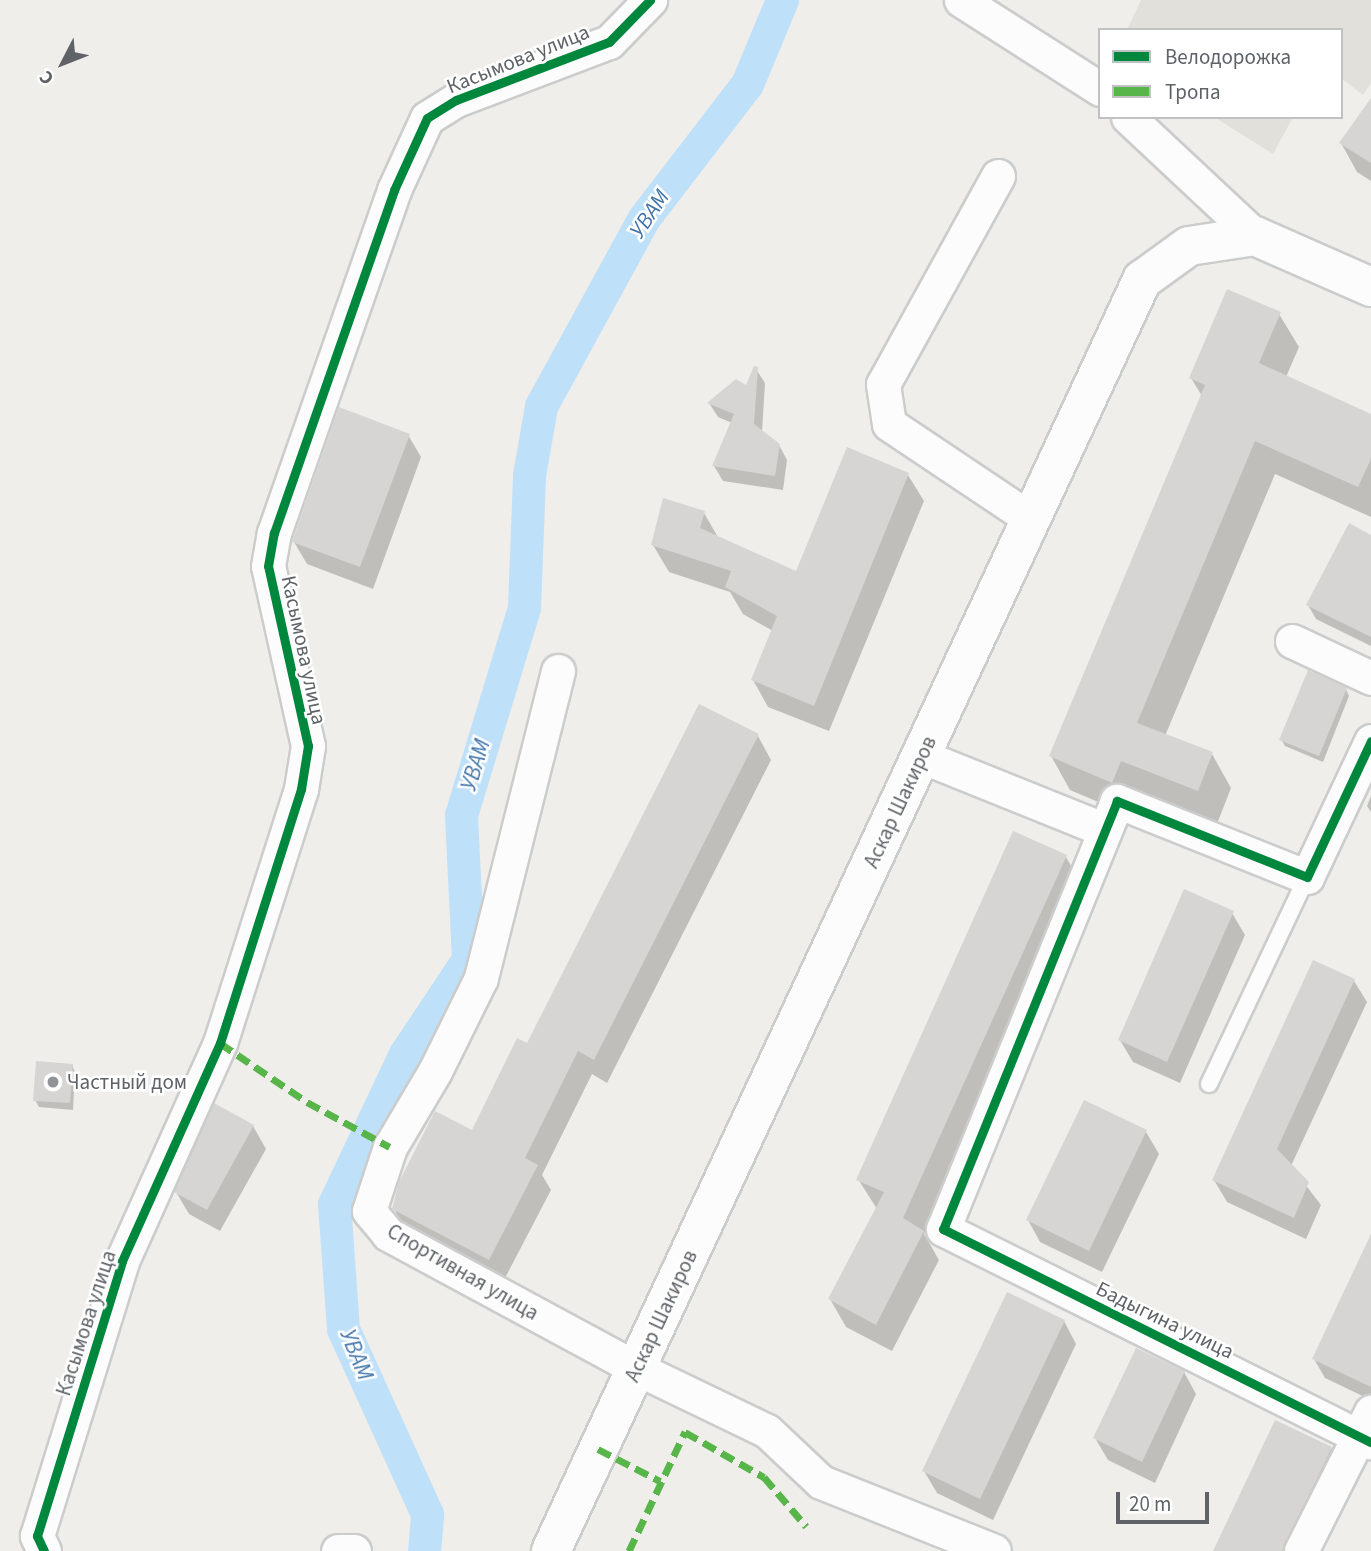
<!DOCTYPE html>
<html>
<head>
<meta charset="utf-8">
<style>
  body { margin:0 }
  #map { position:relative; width:1371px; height:1551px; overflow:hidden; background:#efeeea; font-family:"Source Sans 3",sans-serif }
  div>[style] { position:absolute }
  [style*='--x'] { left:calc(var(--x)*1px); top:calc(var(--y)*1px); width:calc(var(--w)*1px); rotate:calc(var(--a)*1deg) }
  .education>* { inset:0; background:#e2e0da }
  .shadow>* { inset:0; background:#0003 }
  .canal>* { height:33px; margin:-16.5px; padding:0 16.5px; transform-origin:16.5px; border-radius:16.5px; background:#bfe0f9 }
  .building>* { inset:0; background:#d6d5d3 }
  .roads { filter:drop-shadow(2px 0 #cbcccc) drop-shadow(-2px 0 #cbcccc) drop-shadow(0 2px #cbcccc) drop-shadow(0 -2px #cbcccc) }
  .lane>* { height:16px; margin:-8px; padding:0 8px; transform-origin:8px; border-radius:8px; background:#fdfcfc }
  .street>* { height:33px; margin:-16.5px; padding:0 16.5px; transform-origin:16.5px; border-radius:16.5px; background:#fdfcfc }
  .secondary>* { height:38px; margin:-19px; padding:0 19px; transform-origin:19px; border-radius:19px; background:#fdfcfc }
  .quiet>* { height:7px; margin-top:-3.5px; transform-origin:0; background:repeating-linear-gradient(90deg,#58b549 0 14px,transparent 0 21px) }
  .cycleway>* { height:9px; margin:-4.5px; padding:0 4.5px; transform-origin:4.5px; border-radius:4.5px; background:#00873e }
  .dots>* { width:19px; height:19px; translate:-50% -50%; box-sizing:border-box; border:4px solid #fff; border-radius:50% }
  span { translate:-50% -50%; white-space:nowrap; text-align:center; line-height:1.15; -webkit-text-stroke:5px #fff; paint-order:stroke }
  .street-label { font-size:21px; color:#5f6368 }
  .poi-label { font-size:21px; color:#5f6368 }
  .left { translate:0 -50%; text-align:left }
  .water-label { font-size:23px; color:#4174aa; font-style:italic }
  .legend { position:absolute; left:1098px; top:28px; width:245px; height:91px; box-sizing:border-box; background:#fff; border:2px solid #bfc1c3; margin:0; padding:9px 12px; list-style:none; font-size:21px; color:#5f6368 }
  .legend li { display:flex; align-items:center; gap:14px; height:35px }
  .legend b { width:35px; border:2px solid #bfc1c3 }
  .north { position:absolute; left:28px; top:28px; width:70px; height:70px; -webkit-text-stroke:5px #fff; paint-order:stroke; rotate:228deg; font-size:19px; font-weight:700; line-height:28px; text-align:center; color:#5f6368 }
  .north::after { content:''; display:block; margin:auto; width:24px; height:32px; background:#5f6368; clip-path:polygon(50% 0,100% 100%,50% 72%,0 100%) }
  .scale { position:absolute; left:1116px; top:1492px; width:93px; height:32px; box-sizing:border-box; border:4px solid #5f6368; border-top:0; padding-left:9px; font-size:21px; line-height:24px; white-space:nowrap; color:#5f6368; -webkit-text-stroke:5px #fff; paint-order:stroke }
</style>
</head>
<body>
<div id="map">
  <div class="education">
    <div style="clip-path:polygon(1141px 0,1371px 0,1371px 83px,1363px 95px,1341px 78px,1341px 30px,1127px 30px)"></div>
    <div style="clip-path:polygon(1214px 117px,1293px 117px,1273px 154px)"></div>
  </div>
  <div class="shadow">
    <div style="clip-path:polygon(1371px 101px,1371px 181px,1357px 172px,1341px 143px)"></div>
    <div style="clip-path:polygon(1279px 314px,1299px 347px,1286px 377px,1371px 415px,1371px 517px,1275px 474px,1165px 736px,1212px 754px,1231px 788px,1217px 824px,1131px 816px,1070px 790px,1051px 756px,1202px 396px,1191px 378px)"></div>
    <div style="clip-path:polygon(756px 369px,765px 383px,762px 432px,779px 445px,787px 460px,783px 490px,723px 481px,714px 466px,732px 423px,718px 417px,709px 403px,747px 387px)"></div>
    <div style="clip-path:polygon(408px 435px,421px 457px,373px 589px,307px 564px,294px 542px)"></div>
    <div style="clip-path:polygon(908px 475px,924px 501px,829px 731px,768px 707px,753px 680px,773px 631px,743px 614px,730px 592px,669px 572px,653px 545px,704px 513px,719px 539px,797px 573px)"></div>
    <div style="clip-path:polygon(1371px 537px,1371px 646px,1316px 619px,1308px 605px)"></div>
    <div style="clip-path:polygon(1346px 689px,1349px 696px,1323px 762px,1285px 746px,1281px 739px)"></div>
    <div style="clip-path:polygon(758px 736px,771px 760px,607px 1083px,592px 1074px,542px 1175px,551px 1190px,503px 1282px,406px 1231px,393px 1207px,473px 1133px,527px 1045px)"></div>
    <div style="clip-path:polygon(1371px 796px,1371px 812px,1367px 806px)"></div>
    <div style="clip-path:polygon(1066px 857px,1082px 885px,924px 1234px,939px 1260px,892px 1351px,846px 1327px,830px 1299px,877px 1209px,858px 1179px)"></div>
    <div style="clip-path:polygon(1232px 913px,1245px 935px,1180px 1083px,1133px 1062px,1120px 1040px)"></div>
    <div style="clip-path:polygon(1354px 981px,1367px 1002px,1291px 1166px,1321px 1205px,1306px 1239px,1227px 1202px,1214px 1180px)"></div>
    <div style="clip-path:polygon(72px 1065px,75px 1072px,73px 1110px,39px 1107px,35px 1100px)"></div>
    <div style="clip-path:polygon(253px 1126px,266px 1149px,220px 1231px,189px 1214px,176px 1192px)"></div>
    <div style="clip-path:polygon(1146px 1132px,1159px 1154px,1102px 1272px,1040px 1242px,1028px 1220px)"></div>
    <div style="clip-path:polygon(1371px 1238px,1371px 1400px,1325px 1378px,1314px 1359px)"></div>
    <div style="clip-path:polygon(1064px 1321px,1076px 1344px,993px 1520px,937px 1493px,924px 1471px)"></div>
    <div style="clip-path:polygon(1184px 1372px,1196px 1394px,1155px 1483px,1108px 1460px,1095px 1438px)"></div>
    <div style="clip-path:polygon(1331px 1448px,1348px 1477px,1310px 1551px,1215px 1551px)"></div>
  </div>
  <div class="canal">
    <div style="--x:424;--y:1551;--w:37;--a:-85"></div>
    <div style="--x:427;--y:1514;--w:203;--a:-114.4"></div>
    <div style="--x:343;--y:1329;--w:125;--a:-94.1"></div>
    <div style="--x:334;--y:1204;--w:166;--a:-64.7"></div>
    <div style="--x:405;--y:1054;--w:114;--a:-56.4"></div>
    <div style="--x:468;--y:959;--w:144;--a:-92.8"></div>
    <div style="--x:461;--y:815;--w:217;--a:-73.1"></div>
    <div style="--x:524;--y:607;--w:132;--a:-87.8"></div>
    <div style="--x:529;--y:475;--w:70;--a:-80.1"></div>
    <div style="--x:541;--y:406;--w:214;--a:-61.3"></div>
    <div style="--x:644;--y:218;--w:169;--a:-52.5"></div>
    <div style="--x:747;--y:84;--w:91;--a:-67.4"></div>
  </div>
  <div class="building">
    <div style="clip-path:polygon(1371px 98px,1371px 163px,1339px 143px)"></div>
    <div style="clip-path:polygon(1227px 289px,1281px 312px,1259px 363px,1371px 414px,1371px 459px,1358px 487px,1255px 441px,1137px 723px,1213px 752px,1198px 791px,1121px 761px,1112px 783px,1049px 756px,1205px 385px,1189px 378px)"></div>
    <div style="clip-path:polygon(754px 366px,758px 367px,754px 424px,780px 444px,775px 476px,712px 466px,734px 414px,707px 403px,736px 379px,746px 385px)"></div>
    <div style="clip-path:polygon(339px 407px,410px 434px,360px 567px,292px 542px)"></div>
    <div style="clip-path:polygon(847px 447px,909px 473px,814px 706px,751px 680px,777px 616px,725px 587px,731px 571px,651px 545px,663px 498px,705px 511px,700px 528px,796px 571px)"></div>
    <div style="clip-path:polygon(1349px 523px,1371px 535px,1371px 637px,1306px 605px)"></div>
    <div style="clip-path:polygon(1308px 670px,1347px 688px,1319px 756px,1279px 740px)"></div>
    <div style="clip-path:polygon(699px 704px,759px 734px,594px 1060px,578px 1051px,525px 1158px,538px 1165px,489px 1260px,392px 1209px,399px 1182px,435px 1111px,472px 1130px,517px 1038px,527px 1043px)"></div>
    <div style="clip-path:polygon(1013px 831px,1067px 855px,903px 1218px,924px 1231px,876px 1325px,828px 1299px,884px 1192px,856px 1180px)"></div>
    <div style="clip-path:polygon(1184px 889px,1234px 911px,1167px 1062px,1118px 1040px)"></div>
    <div style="clip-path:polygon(1313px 960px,1355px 979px,1277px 1149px,1309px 1182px,1294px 1218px,1212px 1180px)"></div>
    <div style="clip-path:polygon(36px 1061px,73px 1064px,70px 1103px,33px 1101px)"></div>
    <div style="clip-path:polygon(1084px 1100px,1147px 1130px,1089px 1251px,1026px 1220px)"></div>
    <div style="clip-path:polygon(214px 1103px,254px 1125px,207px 1210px,174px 1192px)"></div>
    <div style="clip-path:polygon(1371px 1234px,1371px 1387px,1312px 1359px)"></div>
    <div style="clip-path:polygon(1007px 1292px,1065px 1320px,980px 1499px,922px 1471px)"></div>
    <div style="clip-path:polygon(1136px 1348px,1185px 1371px,1142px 1462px,1093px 1438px)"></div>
    <div style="clip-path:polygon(1275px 1420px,1332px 1447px,1282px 1551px,1213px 1551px)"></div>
  </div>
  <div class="roads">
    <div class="lane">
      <div style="--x:1209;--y:1084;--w:229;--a:-64.7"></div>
    </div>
    <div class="street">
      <div style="--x:961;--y:0;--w:165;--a:32.6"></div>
      <div style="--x:1128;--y:117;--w:174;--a:43.1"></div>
      <div style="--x:998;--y:176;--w:238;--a:118.9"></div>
      <div style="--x:883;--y:384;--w:40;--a:81.5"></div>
      <div style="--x:889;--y:424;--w:171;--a:33.8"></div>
      <div style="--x:1292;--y:641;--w:87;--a:25.1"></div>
      <div style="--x:558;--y:671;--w:317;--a:104.1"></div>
      <div style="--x:481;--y:978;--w:104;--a:116.3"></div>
      <div style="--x:435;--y:1071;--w:88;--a:120.6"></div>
      <div style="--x:390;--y:1147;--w:67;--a:108.2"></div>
      <div style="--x:369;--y:1211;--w:30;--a:50"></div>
      <div style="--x:388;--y:1234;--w:282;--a:28.4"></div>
      <div style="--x:636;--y:1368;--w:145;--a:25.7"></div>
      <div style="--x:767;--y:1431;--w:74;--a:43.4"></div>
      <div style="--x:821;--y:1482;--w:186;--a:21.7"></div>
      <div style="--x:1371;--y:741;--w:150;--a:115.2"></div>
      <div style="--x:1307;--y:877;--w:205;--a:-158.2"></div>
      <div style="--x:1117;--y:801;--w:462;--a:112.1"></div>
      <div style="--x:943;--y:1229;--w:478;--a:26.5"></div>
      <div style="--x:921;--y:756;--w:198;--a:21.9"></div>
      <div style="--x:44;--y:1551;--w:17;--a:-115"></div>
      <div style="--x:37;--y:1536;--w:288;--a:-72.8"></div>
      <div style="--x:122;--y:1261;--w:239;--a:-65.8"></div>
      <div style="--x:220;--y:1043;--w:267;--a:-72.3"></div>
      <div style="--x:301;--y:789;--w:44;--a:-80.8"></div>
      <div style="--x:308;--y:746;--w:184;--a:-102.5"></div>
      <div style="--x:268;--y:566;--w:34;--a:-80"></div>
      <div style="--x:274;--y:533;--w:363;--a:-70.7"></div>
      <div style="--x:394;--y:190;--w:79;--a:-65.4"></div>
      <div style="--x:427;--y:118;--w:34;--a:-32"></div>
      <div style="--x:456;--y:100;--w:164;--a:-20.8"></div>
      <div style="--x:609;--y:42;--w:59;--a:-45.7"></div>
      <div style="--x:338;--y:1551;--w:16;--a:0"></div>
      <div style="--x:1301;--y:1551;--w:156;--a:-63.3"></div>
    </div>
    <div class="secondary">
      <div style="--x:551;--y:1551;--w:1402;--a:-65.06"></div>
      <div style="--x:1142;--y:280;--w:58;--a:-35.9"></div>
      <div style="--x:1189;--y:246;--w:67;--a:-8.6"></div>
      <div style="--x:1255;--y:236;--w:127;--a:23.7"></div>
    </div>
  </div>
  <div class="quiet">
    <div style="--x:220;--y:1043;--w:105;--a:34.1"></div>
    <div style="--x:307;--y:1102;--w:94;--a:28.5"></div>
    <div style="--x:598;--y:1449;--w:70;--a:27.3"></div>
    <div style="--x:629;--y:1551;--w:132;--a:-64.8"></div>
    <div style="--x:685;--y:1432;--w:91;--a:29.7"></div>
    <div style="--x:764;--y:1477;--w:65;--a:49.4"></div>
  </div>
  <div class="cycleway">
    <div style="--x:1371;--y:741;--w:150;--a:115.2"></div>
    <div style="--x:1307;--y:877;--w:205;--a:-158.2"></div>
    <div style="--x:1117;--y:801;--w:462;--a:112.1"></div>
    <div style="--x:943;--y:1229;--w:478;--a:26.5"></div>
    <div style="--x:44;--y:1551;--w:17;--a:-115"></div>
    <div style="--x:37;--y:1536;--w:288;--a:-72.8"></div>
    <div style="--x:122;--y:1261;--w:239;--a:-65.8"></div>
    <div style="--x:220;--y:1043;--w:267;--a:-72.3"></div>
    <div style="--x:301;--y:789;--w:44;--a:-80.8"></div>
    <div style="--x:308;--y:746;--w:184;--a:-102.5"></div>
    <div style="--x:268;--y:566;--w:34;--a:-80"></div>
    <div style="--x:274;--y:533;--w:363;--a:-70.7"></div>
    <div style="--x:394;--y:190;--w:79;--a:-65.4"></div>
    <div style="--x:427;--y:118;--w:34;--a:-32"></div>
    <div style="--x:456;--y:100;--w:164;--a:-20.8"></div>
    <div style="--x:609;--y:42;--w:59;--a:-45.7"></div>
  </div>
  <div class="dots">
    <div style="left:53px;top:1082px;background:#919496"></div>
  </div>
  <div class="street-label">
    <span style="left:518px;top:59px;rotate:-22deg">Касымова улица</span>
    <span style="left:304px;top:650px;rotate:78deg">Касымова улица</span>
    <span style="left:900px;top:802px;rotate:-65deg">Аскар Шакиров</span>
    <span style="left:463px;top:1272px;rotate:30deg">Спортивная улица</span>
    <span style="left:661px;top:1316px;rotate:-65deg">Аскар Шакиров</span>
    <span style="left:1165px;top:1320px;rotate:26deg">Бадыгина улица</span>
    <span style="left:86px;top:1323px;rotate:-72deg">Касымова улица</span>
  </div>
  <div class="poi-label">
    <span class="left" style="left:67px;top:1082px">Частный дом</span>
  </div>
  <div class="water-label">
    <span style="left:650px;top:214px;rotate:-56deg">УВАМ</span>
    <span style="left:476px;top:765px;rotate:-73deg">УВАМ</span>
    <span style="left:356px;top:1355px;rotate:68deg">УВАМ</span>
  </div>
  <ul class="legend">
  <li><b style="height:9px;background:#00873e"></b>Велодорожка</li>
  <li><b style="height:9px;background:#58b549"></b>Тропа</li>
  </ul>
  <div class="north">С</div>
  <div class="scale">20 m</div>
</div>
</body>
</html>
